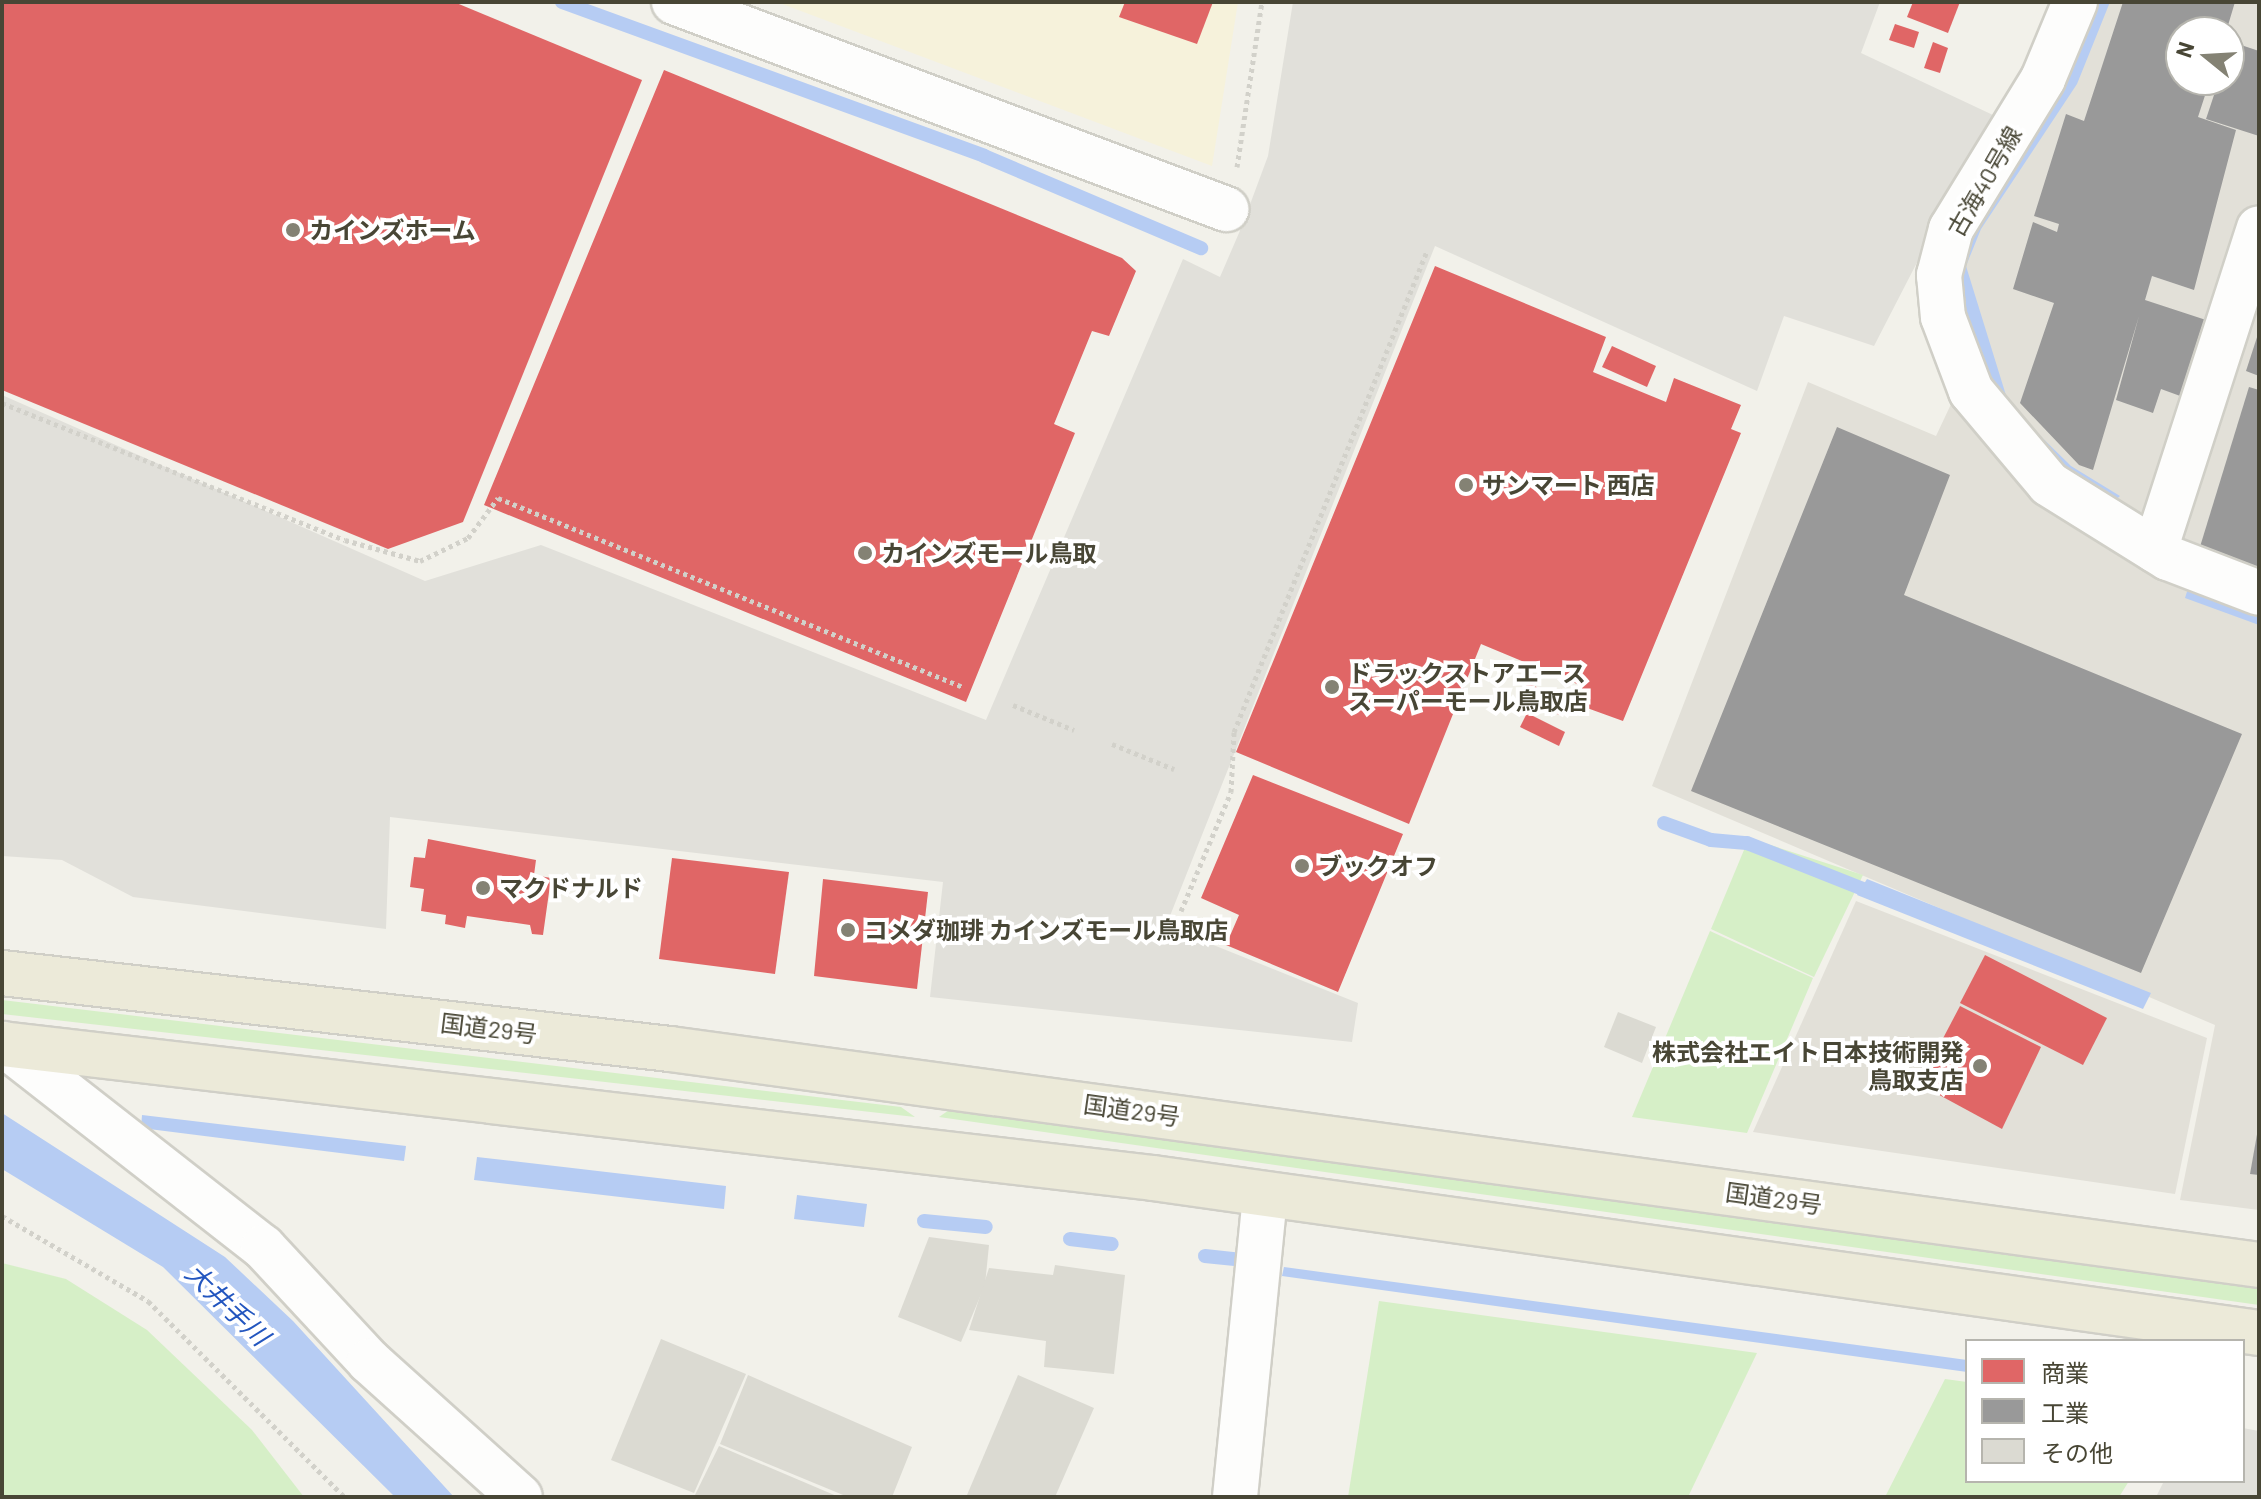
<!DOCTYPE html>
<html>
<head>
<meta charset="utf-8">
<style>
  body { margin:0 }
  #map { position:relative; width:2261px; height:1499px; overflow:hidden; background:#f2f1ea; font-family:Barlow,"Noto Sans JP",sans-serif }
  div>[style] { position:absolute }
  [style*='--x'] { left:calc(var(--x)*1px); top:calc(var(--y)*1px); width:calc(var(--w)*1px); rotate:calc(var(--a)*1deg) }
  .commercial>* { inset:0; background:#f6f2db }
  .industrial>* { inset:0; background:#e2e0d8 }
  .green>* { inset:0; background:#d6efc7 }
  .parking>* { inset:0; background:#e1e0da }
  .water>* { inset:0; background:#b6ccf3 }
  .shops>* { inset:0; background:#e06666 }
  .industry>* { inset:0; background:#999 }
  .stream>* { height:14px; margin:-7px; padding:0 7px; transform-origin:7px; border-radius:7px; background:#b6ccf3 }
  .building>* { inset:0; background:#dbdad2 }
  .path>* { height:5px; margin-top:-2.5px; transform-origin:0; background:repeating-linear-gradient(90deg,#d2d1ca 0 4px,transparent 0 8px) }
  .roads { filter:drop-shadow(2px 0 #d0cfc7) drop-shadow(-2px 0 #d0cfc7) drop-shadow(0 2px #d0cfc7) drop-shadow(0 -2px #d0cfc7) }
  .minor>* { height:44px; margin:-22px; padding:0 22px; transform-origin:22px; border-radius:22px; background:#fdfdfc }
  .highway>* { height:44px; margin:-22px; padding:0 22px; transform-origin:22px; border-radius:22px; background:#ecead9 }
  .dots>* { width:22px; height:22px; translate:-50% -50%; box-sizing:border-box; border:4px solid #fff; border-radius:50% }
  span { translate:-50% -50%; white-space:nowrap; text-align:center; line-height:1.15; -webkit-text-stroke:8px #fff; paint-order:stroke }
  .street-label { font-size:24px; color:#484635 }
  .poi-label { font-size:24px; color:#484635; font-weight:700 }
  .left { translate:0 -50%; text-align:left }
  .right { translate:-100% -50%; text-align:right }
  .water-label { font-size:26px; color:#2356bf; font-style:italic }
  .frame { position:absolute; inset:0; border:4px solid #484635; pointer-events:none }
  .legend { position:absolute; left:1965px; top:1339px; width:280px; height:144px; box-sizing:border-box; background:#fff; border:2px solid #b6b5ae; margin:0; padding:10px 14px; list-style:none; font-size:24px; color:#484635 }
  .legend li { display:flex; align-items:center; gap:16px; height:40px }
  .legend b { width:40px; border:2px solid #b6b5ae }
  .north { position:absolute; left:2165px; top:16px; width:80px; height:80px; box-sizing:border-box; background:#fff; border:2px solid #b6b5ae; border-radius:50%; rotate:288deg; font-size:22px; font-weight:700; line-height:32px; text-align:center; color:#484635 }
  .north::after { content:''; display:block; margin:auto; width:28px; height:36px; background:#848274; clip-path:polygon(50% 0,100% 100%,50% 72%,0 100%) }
</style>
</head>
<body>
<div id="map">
  <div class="commercial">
    <div style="clip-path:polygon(777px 2px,1238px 2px,1212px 166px)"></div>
  </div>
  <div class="industrial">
    <div style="clip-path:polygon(evenodd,2086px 2px,2259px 2px,2259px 1210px,2180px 1200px,2215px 1025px,1652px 786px,1808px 382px,1936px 436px,1969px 366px,1948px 291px,2086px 2px,2181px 32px,2229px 32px,2229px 80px,2181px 80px,2181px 32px)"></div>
    <div style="clip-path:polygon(1856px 901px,2207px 1038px,2175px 1194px,1753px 1132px)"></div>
  </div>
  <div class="green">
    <div style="clip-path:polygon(1749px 838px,1863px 875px,1814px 977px,1711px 929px)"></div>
    <div style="clip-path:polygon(1710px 931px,1813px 978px,1747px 1133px,1632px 1117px)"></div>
    <div style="clip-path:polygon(2px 1000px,901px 1107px,915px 1117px,2px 1014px)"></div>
    <div style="clip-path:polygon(952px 1108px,2259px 1287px,2259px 1305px,939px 1117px)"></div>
    <div style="clip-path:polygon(2px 1263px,66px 1279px,147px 1330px,252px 1430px,304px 1497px,2px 1497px)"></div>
    <div style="clip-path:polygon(1379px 1301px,1757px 1353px,1688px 1497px,1348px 1497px)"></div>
    <div style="clip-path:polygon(1945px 1379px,1967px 1382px,1967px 1481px,2129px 1481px,2119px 1497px,1885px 1497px)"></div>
  </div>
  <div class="parking">
    <div style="clip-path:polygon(1293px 2px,1880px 2px,1861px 53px,1993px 115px,1874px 346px,1784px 316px,1757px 391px,1435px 246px,1166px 926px,1358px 1003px,1352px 1042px,930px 997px,943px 882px,390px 817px,386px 929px,133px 897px,62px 860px,2px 856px,2px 395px,425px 581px,541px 545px,986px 720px,1183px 259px,1220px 277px,1242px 226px,1268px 156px)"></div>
    <div style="clip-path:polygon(2243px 1428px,2259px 1431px,2259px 1497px,2156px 1497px,2164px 1481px,2243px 1481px)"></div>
  </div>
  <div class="water">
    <div style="clip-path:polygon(2093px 2px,2110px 2px,2077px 84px,1981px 229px,1966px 266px,2009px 405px,2071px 466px,2120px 496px,2106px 509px,1995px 414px,1952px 292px,1962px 227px)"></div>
    <div style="clip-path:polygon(2192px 576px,2259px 601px,2259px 625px,2185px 598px)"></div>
    <div style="clip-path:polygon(1867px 879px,2151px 993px,2143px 1009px,1857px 895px)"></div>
    <div style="clip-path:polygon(2px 1113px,225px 1257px,293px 1321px,454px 1497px,395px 1497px,163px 1267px,2px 1169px)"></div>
    <div style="clip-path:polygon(142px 1115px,406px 1146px,404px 1161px,141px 1128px)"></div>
    <div style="clip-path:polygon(477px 1157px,726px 1186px,724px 1209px,474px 1180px)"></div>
    <div style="clip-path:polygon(797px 1195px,867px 1204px,864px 1227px,794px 1219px)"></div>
    <div style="clip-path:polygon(1284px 1267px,1967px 1360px,1967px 1372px,1282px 1276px)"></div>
  </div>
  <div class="shops">
    <div style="clip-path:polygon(2px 2px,454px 2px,642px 80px,463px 522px,388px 549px,2px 390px)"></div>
    <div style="clip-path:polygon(1125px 2px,1213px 2px,1197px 44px,1119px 17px)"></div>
    <div style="clip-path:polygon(1913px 2px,1960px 2px,1948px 33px,1907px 17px)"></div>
    <div style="clip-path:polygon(1895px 24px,1919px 32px,1914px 48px,1889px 40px)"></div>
    <div style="clip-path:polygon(1933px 42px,1948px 48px,1940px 73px,1924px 68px)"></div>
    <div style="clip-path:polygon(664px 70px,1122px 258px,1136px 271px,1109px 336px,1092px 331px,1054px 424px,1075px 433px,966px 702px,484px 505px)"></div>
    <div style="clip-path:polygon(1435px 266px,1606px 337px,1593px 372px,1666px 402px,1674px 378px,1741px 405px,1731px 429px,1741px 433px,1623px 721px,1576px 704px,1582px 686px,1481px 644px,1409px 824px,1236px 752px)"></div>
    <div style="clip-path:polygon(1612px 346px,1656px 366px,1647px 387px,1602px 367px)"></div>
    <div style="clip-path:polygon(1527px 683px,1546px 691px,1540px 707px,1521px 700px)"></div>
    <div style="clip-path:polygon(1551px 693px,1570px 701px,1563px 716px,1545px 710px)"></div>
    <div style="clip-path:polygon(1527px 713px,1565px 732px,1559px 746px,1520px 727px)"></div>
    <div style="clip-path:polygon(1253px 775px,1403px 834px,1338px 992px,1226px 945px,1239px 915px,1201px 898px)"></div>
    <div style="clip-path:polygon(428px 839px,536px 860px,534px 875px,551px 878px,543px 935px,532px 934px,530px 925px,467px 916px,465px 928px,445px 924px,446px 915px,421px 911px,424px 889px,410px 887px,414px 857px,425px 858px)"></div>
    <div style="clip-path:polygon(672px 858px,789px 872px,775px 974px,659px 959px)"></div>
    <div style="clip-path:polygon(823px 879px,928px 892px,917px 989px,814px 976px)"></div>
    <div style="clip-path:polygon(1985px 955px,2107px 1018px,2083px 1065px,1960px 1003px)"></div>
    <div style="clip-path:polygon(1960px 1006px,2041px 1047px,2002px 1129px,1919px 1084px)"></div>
  </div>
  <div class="industry">
    <div style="clip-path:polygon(2123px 2px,2235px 2px,2226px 32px,2181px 32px,2181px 80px,2210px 80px,2198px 117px,2236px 130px,2194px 290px,2152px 276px,2145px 300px,2206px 320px,2183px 397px,2161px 389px,2153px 413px,2116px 400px,2139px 316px,2093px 470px,2079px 465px,2020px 403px,2054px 303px,2013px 289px,2033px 222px,2057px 232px,2059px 224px,2034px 216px,2066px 114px,2084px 121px)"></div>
    <div style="clip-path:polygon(2232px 42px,2259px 51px,2259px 136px,2206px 119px,2219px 80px,2229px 80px)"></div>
    <div style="clip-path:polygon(2259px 331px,2259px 376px,2246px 371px)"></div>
    <div style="clip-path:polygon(2249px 387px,2259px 390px,2259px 568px,2199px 550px)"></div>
    <div style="clip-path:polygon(1837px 427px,1950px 475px,1904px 595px,2242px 734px,2141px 973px,1691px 791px)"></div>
    <div style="clip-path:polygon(2259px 1123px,2259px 1175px,2250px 1174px)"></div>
  </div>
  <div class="stream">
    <div style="--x:562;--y:2;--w:449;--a:20"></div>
    <div style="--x:984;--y:156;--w:236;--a:23"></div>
    <div style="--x:1664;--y:823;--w:50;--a:19.9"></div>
    <div style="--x:1711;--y:840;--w:36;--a:5"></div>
    <div style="--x:1747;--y:843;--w:139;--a:21.6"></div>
    <div style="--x:924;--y:1221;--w:62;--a:5.5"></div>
    <div style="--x:1070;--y:1239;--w:42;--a:6.8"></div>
    <div style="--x:1205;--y:1256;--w:30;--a:6"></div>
  </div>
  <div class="building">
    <div style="clip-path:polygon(1618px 1012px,1656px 1027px,1642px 1063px,1604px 1047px)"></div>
    <div style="clip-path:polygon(929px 1237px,989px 1245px,985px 1285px,961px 1342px,898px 1317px)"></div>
    <div style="clip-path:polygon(1055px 1265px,1125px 1275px,1114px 1374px,1044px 1367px,1046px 1341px,969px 1330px,989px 1268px,1053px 1275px)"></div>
    <div style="clip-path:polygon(661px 1339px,746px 1374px,694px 1493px,611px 1460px)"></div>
    <div style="clip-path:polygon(748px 1375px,912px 1447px,892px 1497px,848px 1497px,720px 1444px)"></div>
    <div style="clip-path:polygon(1018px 1375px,1094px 1408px,1055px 1497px,973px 1497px,967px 1495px)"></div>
    <div style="clip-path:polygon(719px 1446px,839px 1497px,694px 1497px)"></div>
  </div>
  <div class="path">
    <div style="--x:1237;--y:167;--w:167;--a:-81.4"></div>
    <div style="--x:2;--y:403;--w:369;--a:21.8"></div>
    <div style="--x:345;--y:540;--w:78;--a:15.6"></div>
    <div style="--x:420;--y:561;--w:53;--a:-25.6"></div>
    <div style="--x:468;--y:538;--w:50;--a:-53.1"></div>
    <div style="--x:498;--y:498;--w:502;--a:22.12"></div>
    <div style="--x:1013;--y:705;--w:66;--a:22.3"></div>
    <div style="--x:1112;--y:744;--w:67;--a:22"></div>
    <div style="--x:1181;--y:911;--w:129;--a:-67.2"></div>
    <div style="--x:1231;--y:792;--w:60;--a:-87.1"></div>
    <div style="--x:1234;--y:732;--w:518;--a:-68.14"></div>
    <div style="--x:2;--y:1216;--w:169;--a:30.2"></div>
    <div style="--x:148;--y:1301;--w:278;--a:44.9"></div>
  </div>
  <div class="roads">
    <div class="minor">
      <div style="--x:674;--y:2;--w:590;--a:20.56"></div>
      <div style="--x:2075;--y:2;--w:83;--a:112.6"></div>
      <div style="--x:2043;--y:79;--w:176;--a:121.5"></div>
      <div style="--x:1951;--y:229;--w:48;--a:104.6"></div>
      <div style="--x:1939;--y:275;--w:42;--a:84.6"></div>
      <div style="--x:1943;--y:317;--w:79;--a:69.3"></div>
      <div style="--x:1971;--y:391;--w:121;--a:50"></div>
      <div style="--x:2049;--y:484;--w:140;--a:31.9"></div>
      <div style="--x:2168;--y:558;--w:97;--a:21"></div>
      <div style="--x:2155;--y:550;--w:338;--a:-72.1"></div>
      <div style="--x:3;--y:1044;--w:330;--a:38"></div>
      <div style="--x:263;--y:1247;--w:156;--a:47.1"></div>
      <div style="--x:369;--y:1361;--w:203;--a:42"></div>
      <div style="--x:1235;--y:1497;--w:304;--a:-84.3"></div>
    </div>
    <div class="highway">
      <div style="--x:2;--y:973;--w:672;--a:6.49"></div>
      <div style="--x:670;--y:1049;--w:1604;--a:7.74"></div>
      <div style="--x:2;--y:1044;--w:1159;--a:6.64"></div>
      <div style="--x:1153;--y:1178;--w:1117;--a:7.98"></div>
    </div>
  </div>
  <div class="dots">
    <div style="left:293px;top:230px;background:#848274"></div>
    <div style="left:1466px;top:485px;background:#848274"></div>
    <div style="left:865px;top:553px;background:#848274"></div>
    <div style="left:1332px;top:687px;background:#848274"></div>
    <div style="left:1302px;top:866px;background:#848274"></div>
    <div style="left:483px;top:888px;background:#848274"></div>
    <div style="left:848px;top:930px;background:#848274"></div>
    <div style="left:1980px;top:1066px;background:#848274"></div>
  </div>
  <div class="street-label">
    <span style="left:1984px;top:181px;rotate:-60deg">古海40号線</span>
    <span style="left:489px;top:1028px;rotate:7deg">国道29号</span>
    <span style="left:1132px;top:1110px;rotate:8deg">国道29号</span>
    <span style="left:1774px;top:1198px;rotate:8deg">国道29号</span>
  </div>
  <div class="poi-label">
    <span class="left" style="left:309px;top:230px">カインズホーム</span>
    <span class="left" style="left:1482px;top:485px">サンマート 西店</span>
    <span class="left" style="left:881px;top:553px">カインズモール鳥取</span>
    <span class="left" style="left:1348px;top:687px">ドラックストアエース<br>スーパーモール鳥取店</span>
    <span class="left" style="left:1318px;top:866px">ブックオフ</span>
    <span class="left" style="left:499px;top:888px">マクドナルド</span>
    <span class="left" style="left:864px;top:930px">コメダ珈琲 カインズモール鳥取店</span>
    <span class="right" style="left:1964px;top:1066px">株式会社エイト日本技術開発<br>鳥取支店</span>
  </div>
  <div class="water-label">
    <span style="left:228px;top:1304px;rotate:44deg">大井手川</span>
  </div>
  <div class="frame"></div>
  <ul class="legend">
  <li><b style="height:22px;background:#e06666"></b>商業</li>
  <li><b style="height:22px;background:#999"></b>工業</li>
  <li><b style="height:22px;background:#dbdad2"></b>その他</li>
  </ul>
  <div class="north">N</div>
</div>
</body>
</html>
